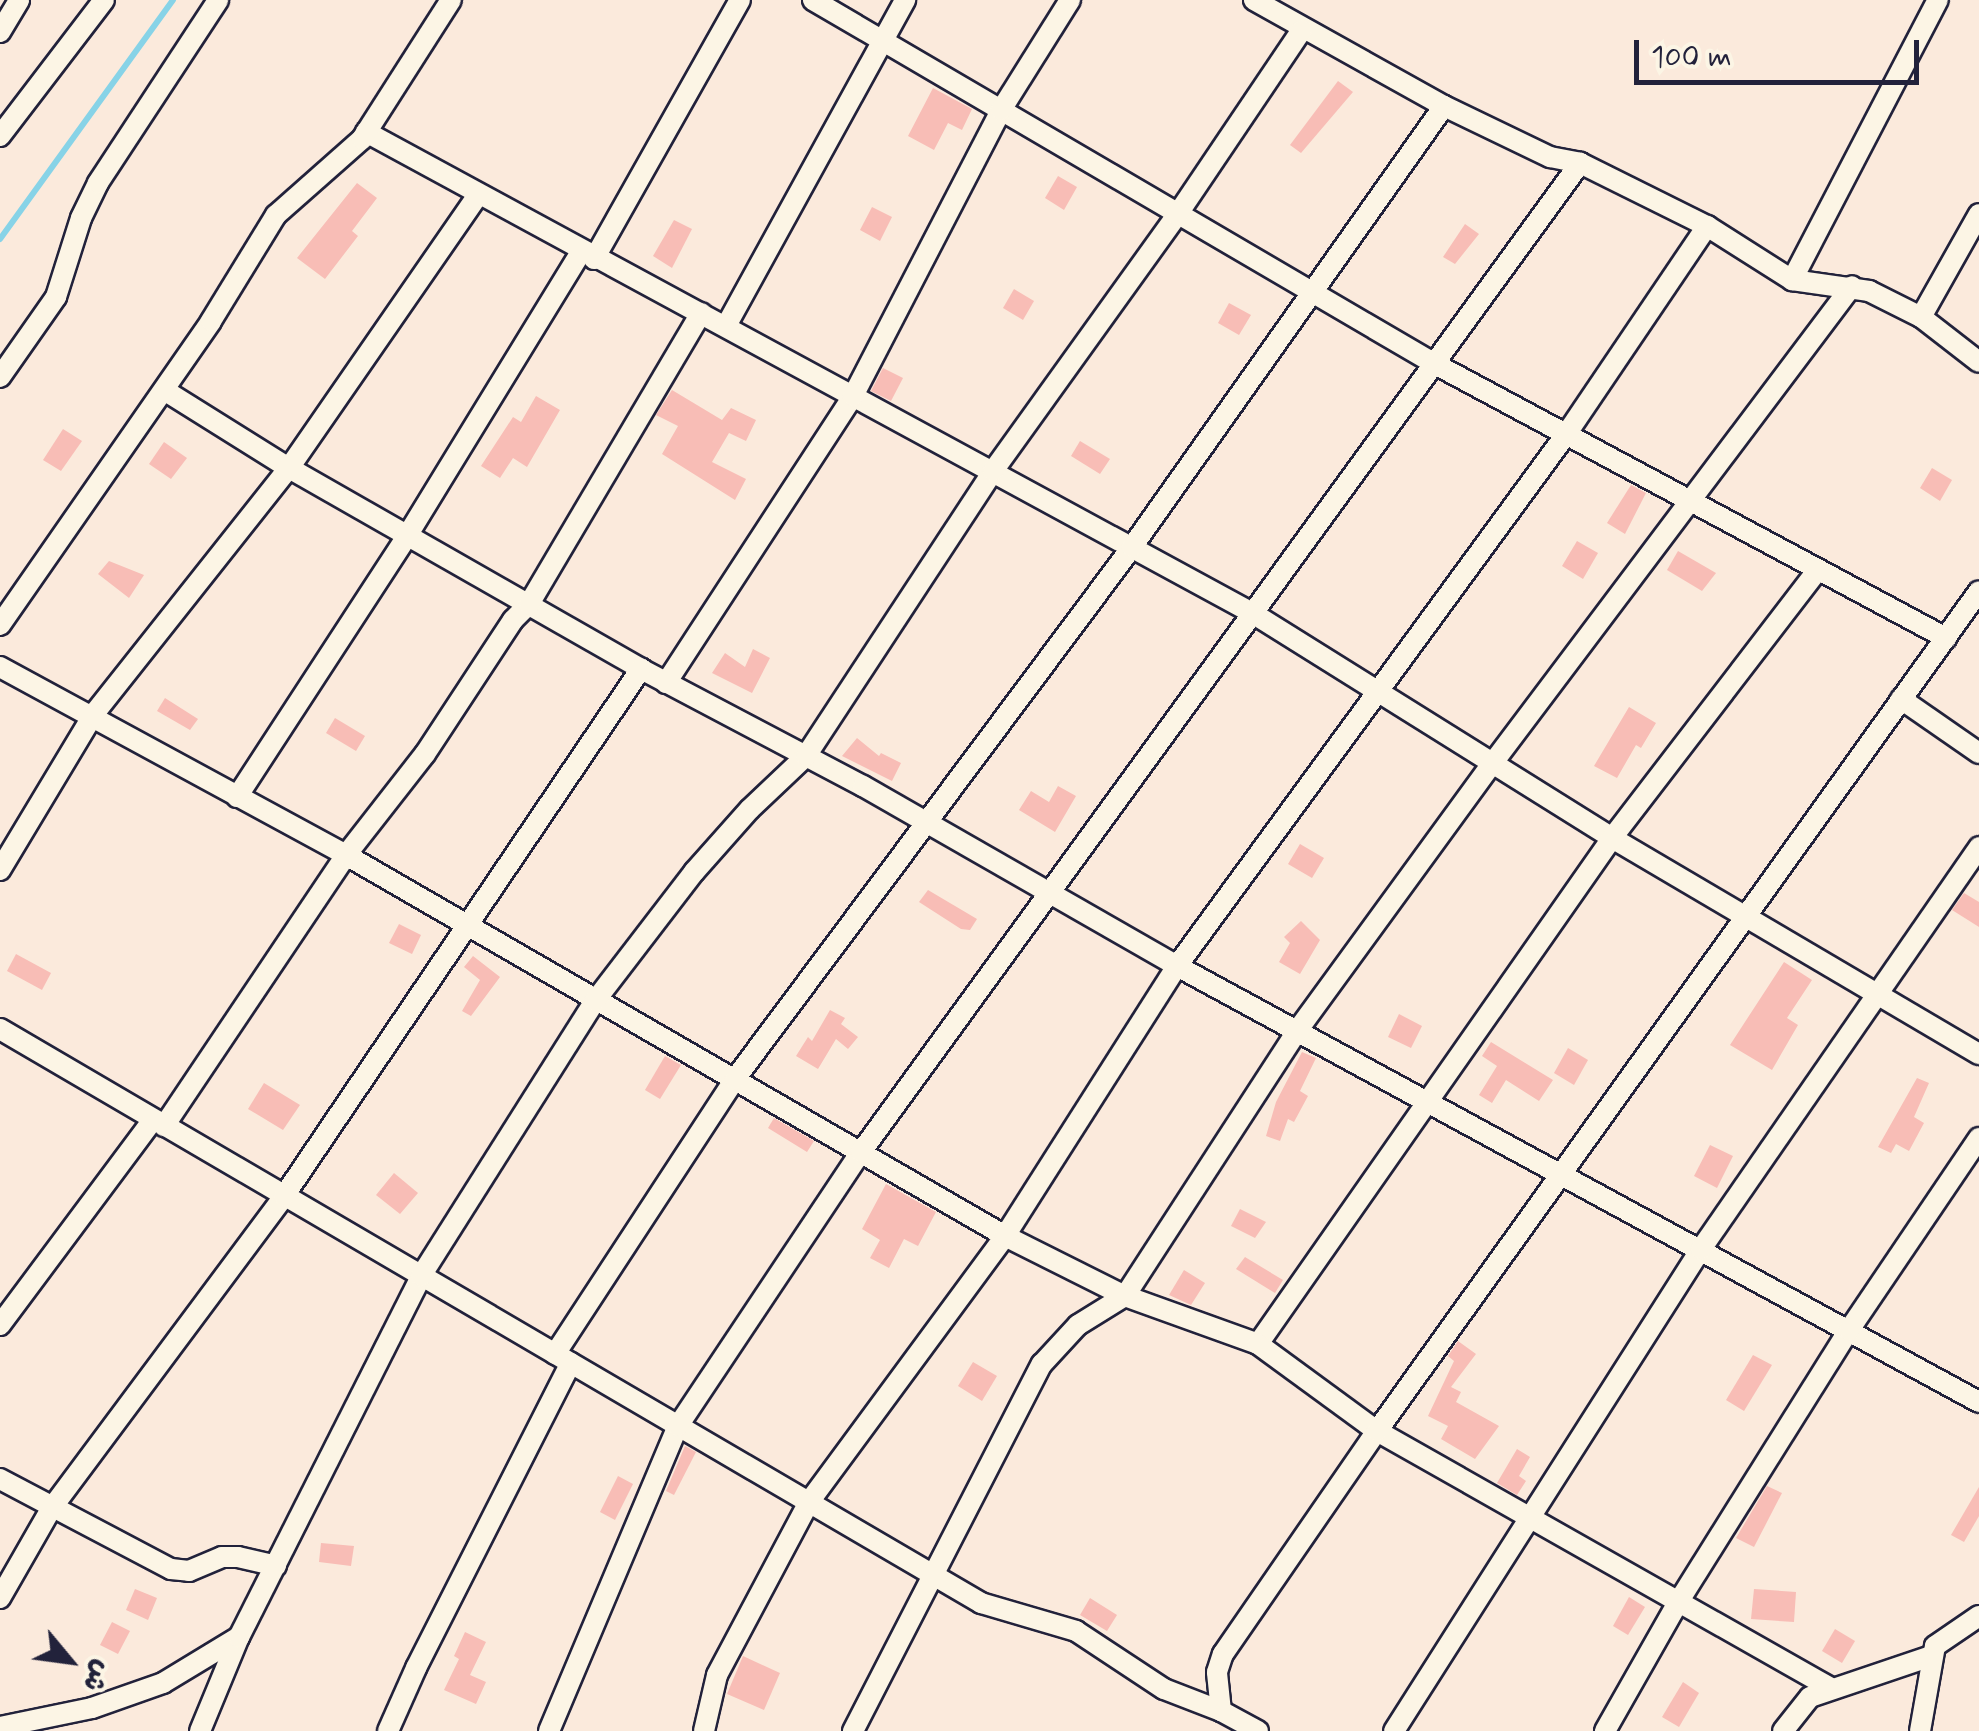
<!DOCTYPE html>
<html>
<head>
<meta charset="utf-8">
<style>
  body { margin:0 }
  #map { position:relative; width:1979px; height:1731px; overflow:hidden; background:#fbeadc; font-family:Mynerve,"Playpen Sans Arabic",sans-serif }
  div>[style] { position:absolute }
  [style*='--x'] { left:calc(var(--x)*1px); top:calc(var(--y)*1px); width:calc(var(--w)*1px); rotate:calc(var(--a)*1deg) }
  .stream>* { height:6px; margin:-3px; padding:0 3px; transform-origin:3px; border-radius:3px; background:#87d3e7 }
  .building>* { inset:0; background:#f8bdb6 }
  .roads { filter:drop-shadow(2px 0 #22223b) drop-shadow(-2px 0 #22223b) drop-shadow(0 2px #22223b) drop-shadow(0 -2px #22223b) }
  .minor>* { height:20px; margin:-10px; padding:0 10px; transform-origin:10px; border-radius:10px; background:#fcf5e5 }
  span { translate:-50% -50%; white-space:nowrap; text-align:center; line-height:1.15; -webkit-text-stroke:10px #fcf5e5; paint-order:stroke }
  .north { position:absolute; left:20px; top:1611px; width:100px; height:100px; -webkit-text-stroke:8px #fcf5e5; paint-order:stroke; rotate:119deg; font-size:28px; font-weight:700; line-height:40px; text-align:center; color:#22223b }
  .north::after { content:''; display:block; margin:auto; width:35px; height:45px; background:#22223b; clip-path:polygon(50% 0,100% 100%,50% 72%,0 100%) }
  .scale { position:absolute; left:1634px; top:40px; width:285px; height:45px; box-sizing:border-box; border:5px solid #22223b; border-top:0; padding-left:12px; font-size:30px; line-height:35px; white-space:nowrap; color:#22223b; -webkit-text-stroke:8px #fcf5e5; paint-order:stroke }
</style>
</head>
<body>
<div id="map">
  <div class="stream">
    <div style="--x:0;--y:239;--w:295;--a:-54.1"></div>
  </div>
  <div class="building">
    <div style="clip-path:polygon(1338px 81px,1353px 92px,1301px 153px,1290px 145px)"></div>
    <div style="clip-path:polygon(933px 88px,972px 109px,962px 130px,948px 123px,934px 150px,908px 136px)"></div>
    <div style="clip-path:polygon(1058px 176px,1077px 187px,1064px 210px,1045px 198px)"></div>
    <div style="clip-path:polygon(357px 183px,377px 198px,352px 231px,358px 236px,325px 279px,297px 258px)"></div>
    <div style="clip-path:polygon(872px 207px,892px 217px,880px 241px,860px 230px)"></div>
    <div style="clip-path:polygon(674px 220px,692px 229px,672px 268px,653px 256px)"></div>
    <div style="clip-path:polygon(1465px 224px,1479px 234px,1455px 264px,1443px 257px)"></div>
    <div style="clip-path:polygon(1014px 289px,1034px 301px,1023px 320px,1003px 308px)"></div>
    <div style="clip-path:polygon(1229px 303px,1251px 315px,1239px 335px,1218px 323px)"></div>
    <div style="clip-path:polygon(883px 368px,903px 378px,891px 401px,871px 391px)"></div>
    <div style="clip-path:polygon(672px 390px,722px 420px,731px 408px,756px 420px,746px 441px,729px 433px,712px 462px,746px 479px,735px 500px,662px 454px,678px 426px,656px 415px)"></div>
    <div style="clip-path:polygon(536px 396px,560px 410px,527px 467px,513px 458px,500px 478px,481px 466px,513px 417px,521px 422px)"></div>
    <div style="clip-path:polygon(63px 429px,82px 441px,61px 471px,43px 460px)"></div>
    <div style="clip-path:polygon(1080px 441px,1110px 459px,1100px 474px,1071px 456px)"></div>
    <div style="clip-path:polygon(164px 442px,187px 458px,171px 479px,149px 464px)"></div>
    <div style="clip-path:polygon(1932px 468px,1952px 480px,1940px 501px,1920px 488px)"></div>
    <div style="clip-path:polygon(1631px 485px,1646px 493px,1625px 534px,1607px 523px)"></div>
    <div style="clip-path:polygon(1577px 541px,1598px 553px,1583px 579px,1562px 566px)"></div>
    <div style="clip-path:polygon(1678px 551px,1716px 573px,1702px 591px,1667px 570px)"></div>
    <div style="clip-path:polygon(109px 561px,144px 575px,129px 598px,98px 574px)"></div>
    <div style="clip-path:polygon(753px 649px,770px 658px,752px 693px,712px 673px,725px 653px,745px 667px)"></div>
    <div style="clip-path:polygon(165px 698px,198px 719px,190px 730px,157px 711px)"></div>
    <div style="clip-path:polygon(1629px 707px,1656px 723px,1641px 748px,1636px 745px,1617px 778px,1594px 766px)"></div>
    <div style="clip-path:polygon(335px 718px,365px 736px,356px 751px,326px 733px)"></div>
    <div style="clip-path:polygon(857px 738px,879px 756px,881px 753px,901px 763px,892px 781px,842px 756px)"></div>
    <div style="clip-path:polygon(1058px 786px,1076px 796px,1055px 832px,1019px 810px,1031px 791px,1049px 802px)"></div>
    <div style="clip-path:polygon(1300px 844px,1324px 858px,1312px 878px,1288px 864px)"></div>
    <div style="clip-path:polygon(928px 890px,977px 919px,970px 930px,961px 929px,919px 902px)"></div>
    <div style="clip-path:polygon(1964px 893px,1979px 902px,1979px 927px,1952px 910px)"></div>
    <div style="clip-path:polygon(1301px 921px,1320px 940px,1300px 974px,1279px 962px,1290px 943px,1284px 937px)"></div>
    <div style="clip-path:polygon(399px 924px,421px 935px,412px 954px,389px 943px)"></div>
    <div style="clip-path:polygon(16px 954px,51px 973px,42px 990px,7px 971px)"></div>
    <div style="clip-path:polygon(473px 956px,500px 977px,471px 1016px,462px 1011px,480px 980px,464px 967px)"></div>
    <div style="clip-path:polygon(1784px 962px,1812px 980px,1787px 1018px,1798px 1025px,1772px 1070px,1730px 1045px)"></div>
    <div style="clip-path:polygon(830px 1010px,845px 1018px,841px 1024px,858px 1037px,848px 1049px,836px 1039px,818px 1069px,796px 1056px,808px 1037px,812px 1041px)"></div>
    <div style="clip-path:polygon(1399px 1014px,1422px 1026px,1411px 1048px,1388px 1037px)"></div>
    <div style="clip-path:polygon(1491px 1042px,1553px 1080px,1539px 1101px,1506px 1080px,1492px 1103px,1479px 1095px,1497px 1066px,1482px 1056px)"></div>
    <div style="clip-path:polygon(1568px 1048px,1588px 1060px,1574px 1085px,1554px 1073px)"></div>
    <div style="clip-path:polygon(1302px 1052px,1316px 1058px,1300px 1091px,1308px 1096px,1294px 1122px,1288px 1119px,1280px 1141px,1266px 1136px,1276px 1102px)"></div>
    <div style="clip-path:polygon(665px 1056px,681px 1065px,660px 1099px,645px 1090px)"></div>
    <div style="clip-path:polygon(1917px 1078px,1929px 1083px,1914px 1117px,1924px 1123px,1909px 1151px,1896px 1144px,1891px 1153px,1878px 1147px)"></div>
    <div style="clip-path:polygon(264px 1083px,300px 1105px,283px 1130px,248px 1109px)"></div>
    <div style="clip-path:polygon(774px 1118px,814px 1141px,807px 1152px,768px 1128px)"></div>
    <div style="clip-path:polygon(1710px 1145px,1733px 1156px,1717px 1188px,1694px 1176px)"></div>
    <div style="clip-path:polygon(394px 1173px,418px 1193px,400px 1214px,376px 1195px)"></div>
    <div style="clip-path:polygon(886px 1184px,936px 1212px,918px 1246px,904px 1239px,889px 1268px,870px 1258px,880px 1240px,862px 1229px)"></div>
    <div style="clip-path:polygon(1240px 1209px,1266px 1222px,1255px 1238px,1231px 1226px)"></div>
    <div style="clip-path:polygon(1245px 1257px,1283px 1280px,1275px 1293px,1236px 1269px)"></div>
    <div style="clip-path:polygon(1184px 1270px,1205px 1283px,1191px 1305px,1169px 1295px)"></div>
    <div style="clip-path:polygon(1458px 1341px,1476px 1354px,1451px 1387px,1461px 1392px,1456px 1402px,1499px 1426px,1475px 1459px,1441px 1439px,1448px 1426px,1428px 1416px,1454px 1361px,1448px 1356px)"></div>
    <div style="clip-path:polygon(1753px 1355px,1772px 1365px,1744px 1411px,1726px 1400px)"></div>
    <div style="clip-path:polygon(973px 1362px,997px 1376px,982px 1401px,958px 1386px)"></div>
    <div style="clip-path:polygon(685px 1446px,696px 1452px,674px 1495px,666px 1491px)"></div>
    <div style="clip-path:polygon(1517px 1449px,1530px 1457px,1519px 1476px,1526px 1481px,1517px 1495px,1497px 1483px)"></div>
    <div style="clip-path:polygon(618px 1476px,633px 1484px,615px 1520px,600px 1512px)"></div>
    <div style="clip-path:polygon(1767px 1486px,1782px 1493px,1754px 1547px,1736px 1538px)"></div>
    <div style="clip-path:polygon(1979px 1487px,1979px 1516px,1964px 1542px,1951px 1535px)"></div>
    <div style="clip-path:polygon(321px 1543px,354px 1546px,351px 1566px,319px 1562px)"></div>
    <div style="clip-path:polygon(135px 1589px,157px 1598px,148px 1620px,126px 1610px)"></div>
    <div style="clip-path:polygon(1754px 1589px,1796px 1592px,1794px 1622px,1751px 1619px)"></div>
    <div style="clip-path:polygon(1629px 1597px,1645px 1607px,1628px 1635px,1613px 1626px)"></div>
    <div style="clip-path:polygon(1090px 1598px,1117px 1615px,1107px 1631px,1080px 1615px)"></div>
    <div style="clip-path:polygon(112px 1622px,130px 1631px,118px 1654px,100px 1645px)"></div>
    <div style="clip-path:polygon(1835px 1629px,1855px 1641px,1842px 1663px,1822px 1651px)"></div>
    <div style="clip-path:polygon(465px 1632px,486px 1642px,470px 1675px,486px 1682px,476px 1704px,444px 1690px,459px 1659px,454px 1656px)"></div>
    <div style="clip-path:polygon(743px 1656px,780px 1673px,764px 1710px,727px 1694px)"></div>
    <div style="clip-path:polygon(1683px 1682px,1699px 1693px,1679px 1727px,1662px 1717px)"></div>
  </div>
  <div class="roads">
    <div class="minor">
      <div style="--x:813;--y:0;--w:721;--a:30.34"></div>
      <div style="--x:1435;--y:364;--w:580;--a:28.2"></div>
      <div style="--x:1254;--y:0;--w:218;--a:29.2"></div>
      <div style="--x:1444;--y:106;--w:118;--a:25.7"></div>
      <div style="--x:1550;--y:157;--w:31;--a:11"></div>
      <div style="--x:1580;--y:163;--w:142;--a:26.4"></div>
      <div style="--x:0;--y:32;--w:37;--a:-59"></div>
      <div style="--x:366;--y:132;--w:1010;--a:28.49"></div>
      <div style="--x:1254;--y:614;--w:422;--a:32"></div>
      <div style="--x:1612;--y:838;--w:426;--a:30.5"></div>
      <div style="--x:0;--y:136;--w:171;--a:-52.6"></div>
      <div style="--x:594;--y:259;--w:297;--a:-60.6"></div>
      <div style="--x:1792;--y:280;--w:316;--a:-62.5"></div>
      <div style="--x:1921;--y:317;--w:73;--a:37.8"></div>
      <div style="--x:726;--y:326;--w:372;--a:-61.2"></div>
      <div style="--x:0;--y:377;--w:98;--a:-55"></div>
      <div style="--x:56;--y:297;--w:83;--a:-72.4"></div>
      <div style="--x:81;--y:218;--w:39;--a:-64"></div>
      <div style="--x:98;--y:183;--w:219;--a:-56.7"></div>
      <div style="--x:164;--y:390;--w:147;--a:32"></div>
      <div style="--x:289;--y:468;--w:405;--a:29.7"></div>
      <div style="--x:641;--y:669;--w:251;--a:27.8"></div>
      <div style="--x:863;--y:786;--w:362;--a:29.8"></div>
      <div style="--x:1177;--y:966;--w:913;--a:28.53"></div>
      <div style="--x:0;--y:625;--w:370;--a:-55.2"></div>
      <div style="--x:211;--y:321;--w:124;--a:-58.5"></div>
      <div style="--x:276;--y:215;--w:115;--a:-41.5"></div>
      <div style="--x:362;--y:139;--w:165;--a:-57.4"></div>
      <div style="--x:0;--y:667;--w:394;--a:28.5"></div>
      <div style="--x:346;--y:855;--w:761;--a:30.03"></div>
      <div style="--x:1005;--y:1236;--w:134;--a:26.6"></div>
      <div style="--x:1125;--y:1296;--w:316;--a:-57"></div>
      <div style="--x:1297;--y:1031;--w:331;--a:-53.9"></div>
      <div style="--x:1492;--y:764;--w:598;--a:-53.02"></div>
      <div style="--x:666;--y:683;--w:343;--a:-56.9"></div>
      <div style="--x:853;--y:396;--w:322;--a:-62.6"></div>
      <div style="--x:1001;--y:110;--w:130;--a:-57.9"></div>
      <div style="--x:1901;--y:699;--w:95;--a:34.7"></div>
      <div style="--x:237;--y:797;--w:311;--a:-56.9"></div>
      <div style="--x:407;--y:536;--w:333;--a:-58.5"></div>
      <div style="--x:0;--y:870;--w:181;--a:-59"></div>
      <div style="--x:93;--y:715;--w:315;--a:-51.6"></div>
      <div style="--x:289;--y:468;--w:332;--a:-55.3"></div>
      <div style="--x:0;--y:1029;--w:1137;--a:30.33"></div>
      <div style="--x:981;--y:1603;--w:99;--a:16.4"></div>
      <div style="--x:1076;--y:1631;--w:105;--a:33.4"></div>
      <div style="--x:1164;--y:1689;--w:61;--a:21.1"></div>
      <div style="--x:1221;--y:1711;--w:42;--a:28.4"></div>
      <div style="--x:164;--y:1126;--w:326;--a:-56.1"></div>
      <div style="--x:346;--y:855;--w:128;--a:-52"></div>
      <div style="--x:425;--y:754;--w:160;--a:-56.7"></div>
      <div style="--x:513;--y:620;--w:23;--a:-45"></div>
      <div style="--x:529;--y:604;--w:338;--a:-59.4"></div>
      <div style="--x:0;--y:1325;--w:256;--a:-53.3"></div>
      <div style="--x:1258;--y:1344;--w:618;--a:-55.02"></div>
      <div style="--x:1612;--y:838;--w:338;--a:-52.5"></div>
      <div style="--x:555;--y:1354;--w:329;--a:-56.8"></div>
      <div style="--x:735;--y:1079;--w:664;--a:-53.27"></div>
      <div style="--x:1132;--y:547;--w:540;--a:-54.72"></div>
      <div style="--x:0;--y:1479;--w:193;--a:27.8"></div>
      <div style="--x:171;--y:1569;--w:18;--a:6"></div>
      <div style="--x:189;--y:1571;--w:36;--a:-23"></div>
      <div style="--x:222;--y:1557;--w:16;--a:0"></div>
      <div style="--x:238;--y:1557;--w:39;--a:13"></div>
      <div style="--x:0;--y:1598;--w:103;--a:-60.2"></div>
      <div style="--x:51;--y:1509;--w:390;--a:-53.3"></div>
      <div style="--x:284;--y:1196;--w:637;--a:-55.89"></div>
      <div style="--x:1221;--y:1711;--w:39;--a:-96"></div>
      <div style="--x:1217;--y:1672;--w:19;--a:-72"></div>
      <div style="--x:1223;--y:1654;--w:271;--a:-55.4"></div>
      <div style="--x:1377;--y:1431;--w:519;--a:29.53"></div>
      <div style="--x:0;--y:1727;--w:94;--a:-11.7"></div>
      <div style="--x:92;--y:1708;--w:75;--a:-19.4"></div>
      <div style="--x:163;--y:1683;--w:89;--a:-31.2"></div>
      <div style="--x:200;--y:1731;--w:102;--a:-67.5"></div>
      <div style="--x:239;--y:1637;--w:404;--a:-63.2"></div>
      <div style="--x:421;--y:1276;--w:325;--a:-57.7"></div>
      <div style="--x:595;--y:1001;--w:163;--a:-52.5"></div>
      <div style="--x:694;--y:872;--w:84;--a:-48.4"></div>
      <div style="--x:750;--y:809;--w:77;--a:-43.4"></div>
      <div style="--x:806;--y:756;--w:341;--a:-56.7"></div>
      <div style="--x:993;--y:471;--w:315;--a:-54.3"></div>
      <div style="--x:1177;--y:215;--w:223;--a:-56"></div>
      <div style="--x:388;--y:1731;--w:69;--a:-66"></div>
      <div style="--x:416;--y:1668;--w:342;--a:-63.1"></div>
      <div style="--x:549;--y:1731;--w:331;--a:-67.1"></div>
      <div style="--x:678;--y:1426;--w:329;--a:-56.3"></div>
      <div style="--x:861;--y:1152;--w:1223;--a:-53.98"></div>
      <div style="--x:704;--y:1731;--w:57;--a:-76.9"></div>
      <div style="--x:717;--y:1675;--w:196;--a:-62"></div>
      <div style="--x:809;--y:1502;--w:330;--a:-53.6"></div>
      <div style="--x:1005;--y:1236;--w:320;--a:-57.5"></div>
      <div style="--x:1177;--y:966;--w:660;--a:-53.81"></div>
      <div style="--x:1567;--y:433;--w:250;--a:-55.9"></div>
      <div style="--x:1707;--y:226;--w:101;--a:32.4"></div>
      <div style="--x:1792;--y:280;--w:78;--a:8.1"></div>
      <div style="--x:1869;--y:291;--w:58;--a:26.6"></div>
      <div style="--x:1921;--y:317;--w:118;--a:-60.6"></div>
      <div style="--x:853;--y:1731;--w:413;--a:-62.8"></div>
      <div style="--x:1042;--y:1364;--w:53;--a:-47.3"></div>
      <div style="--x:1078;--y:1325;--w:55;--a:-31.7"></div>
      <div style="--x:1125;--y:1296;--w:141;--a:19.8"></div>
      <div style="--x:1258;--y:1344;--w:147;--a:36.2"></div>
      <div style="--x:1377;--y:1431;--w:1033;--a:-54.37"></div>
      <div style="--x:1394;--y:1731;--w:571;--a:-57.51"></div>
      <div style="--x:1701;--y:1249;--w:489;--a:-55.3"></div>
      <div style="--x:1605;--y:1731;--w:146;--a:-60.4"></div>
      <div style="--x:1677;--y:1604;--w:324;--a:-57.9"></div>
      <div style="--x:1849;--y:1330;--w:232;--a:-55.9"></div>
      <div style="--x:1783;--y:1731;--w:43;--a:-51.5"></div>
      <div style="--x:1810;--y:1697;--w:128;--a:-18.7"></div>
      <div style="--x:1920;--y:1731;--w:86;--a:-80"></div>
      <div style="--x:1935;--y:1646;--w:53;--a:-34.3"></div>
    </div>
  </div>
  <div class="north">ش</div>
  <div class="scale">100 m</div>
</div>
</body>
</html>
